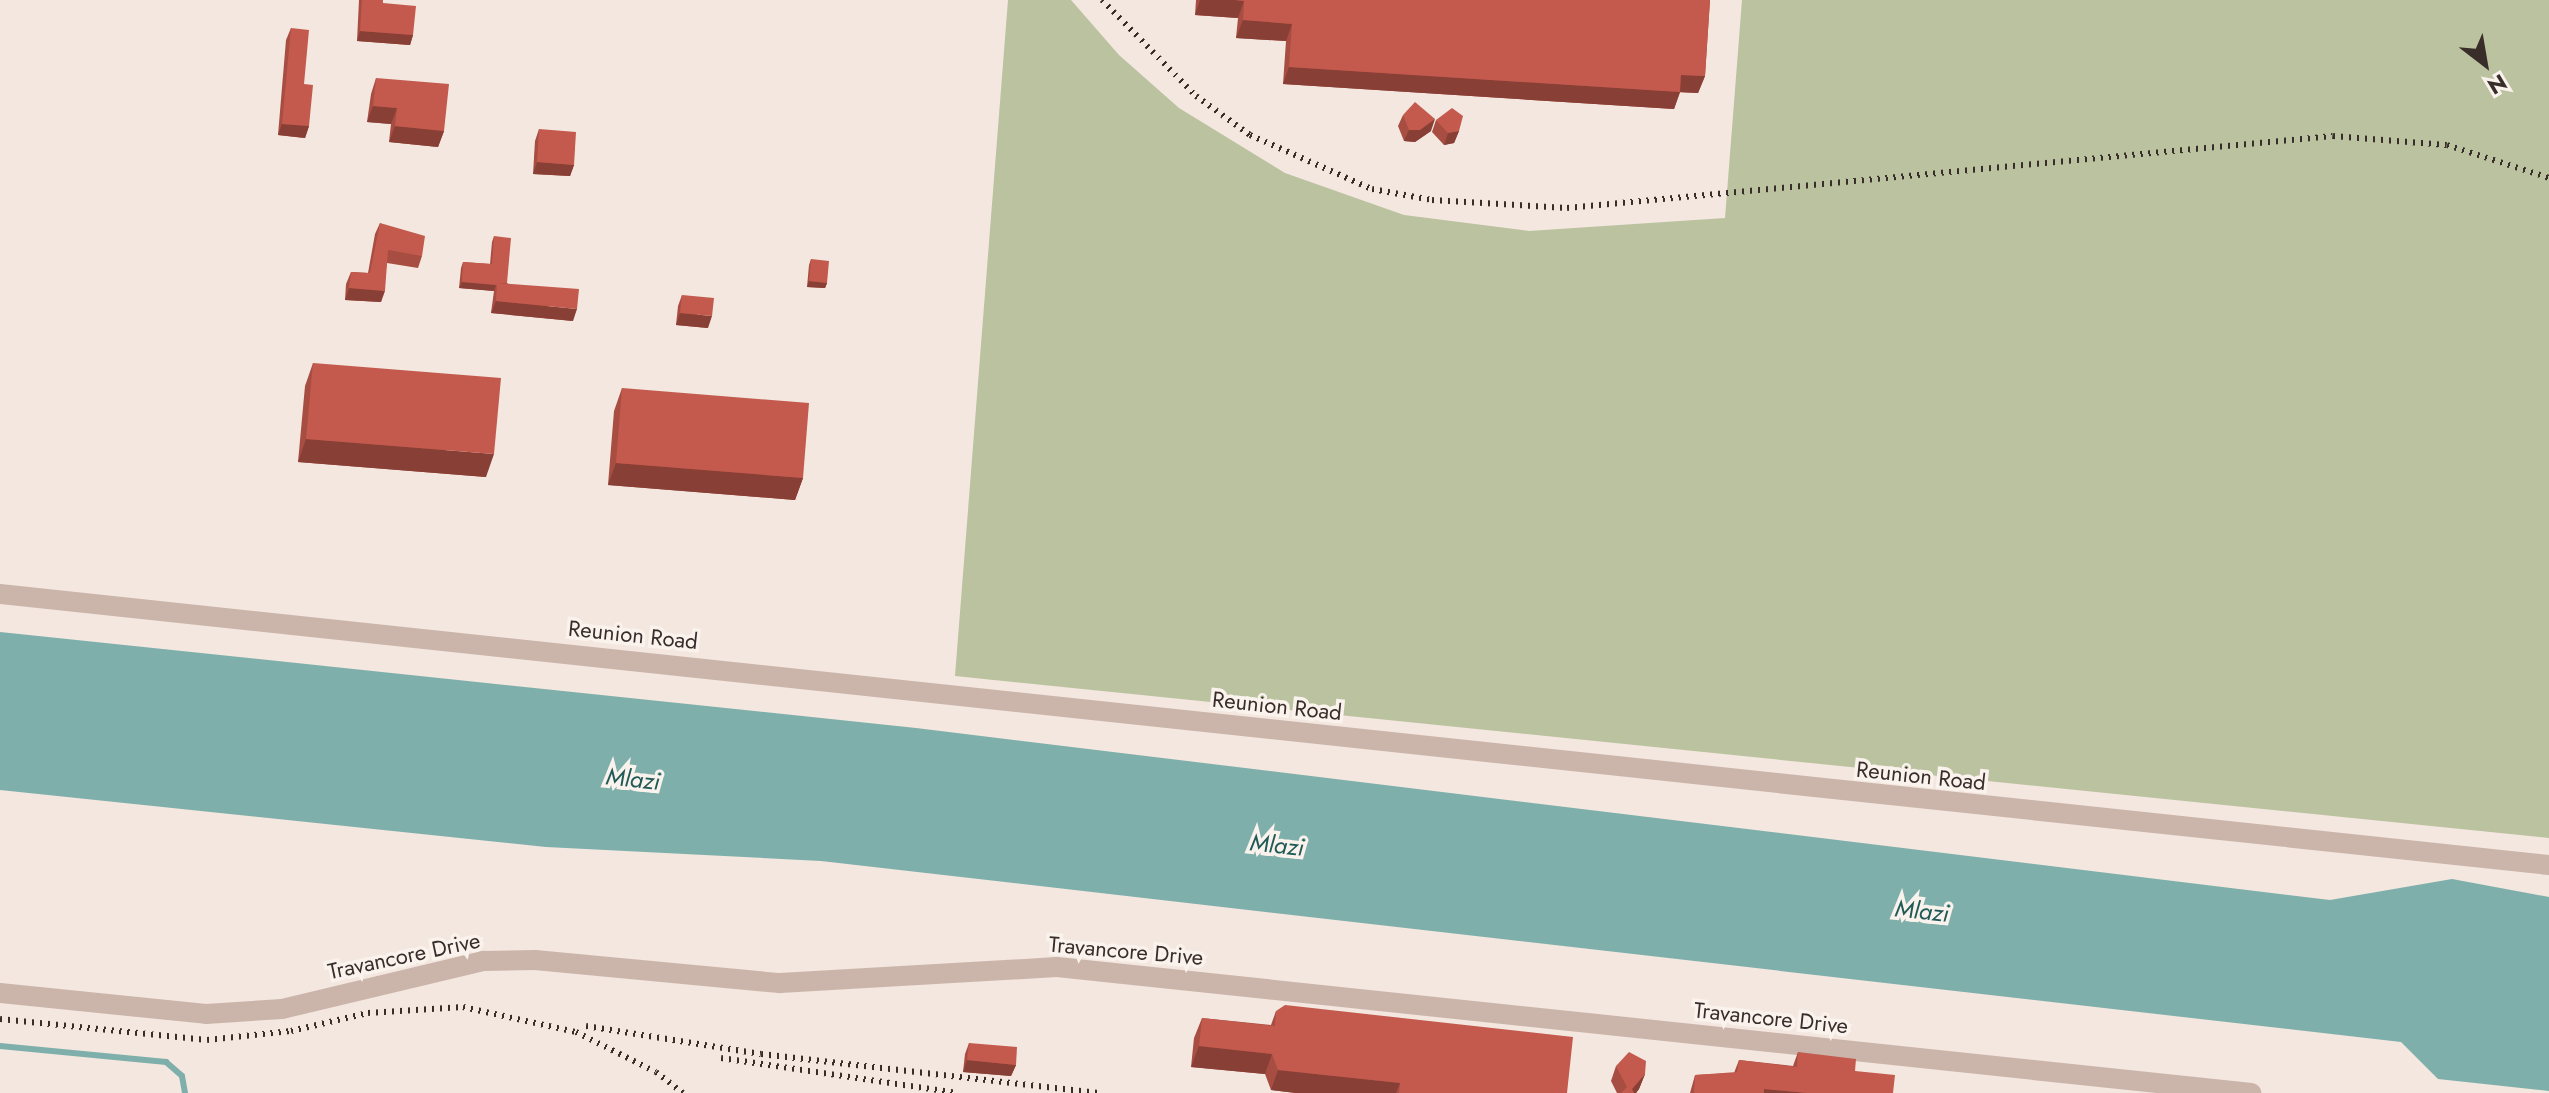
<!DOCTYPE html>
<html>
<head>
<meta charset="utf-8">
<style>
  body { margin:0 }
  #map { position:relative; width:2549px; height:1093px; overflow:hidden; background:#f3e7df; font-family:Jost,sans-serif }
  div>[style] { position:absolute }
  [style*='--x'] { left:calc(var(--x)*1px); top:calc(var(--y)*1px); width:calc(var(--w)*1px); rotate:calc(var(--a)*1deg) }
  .green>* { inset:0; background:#bbc29f }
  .water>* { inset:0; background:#7fafab }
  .stream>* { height:6px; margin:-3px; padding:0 3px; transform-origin:3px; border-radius:3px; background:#7fafab }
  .minor>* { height:20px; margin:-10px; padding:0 10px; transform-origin:10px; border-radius:10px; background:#cbb5ab }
  .rail>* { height:6px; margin-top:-3px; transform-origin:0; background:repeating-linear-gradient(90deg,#392d2a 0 2px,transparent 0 8px) }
  .wall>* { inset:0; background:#a84d42 }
  .shaded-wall>* { inset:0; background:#883f36 }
  .building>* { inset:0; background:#c35a4d }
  span { translate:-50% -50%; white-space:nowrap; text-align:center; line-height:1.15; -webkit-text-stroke:7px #faf2ec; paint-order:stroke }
  .street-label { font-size:22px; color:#392d2a }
  .water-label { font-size:24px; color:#205a56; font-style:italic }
  .north { position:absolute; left:2445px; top:24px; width:80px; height:80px; -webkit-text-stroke:6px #faf2ec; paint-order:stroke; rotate:149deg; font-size:22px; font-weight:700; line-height:32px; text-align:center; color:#392d2a }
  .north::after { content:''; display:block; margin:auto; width:28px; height:36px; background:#392d2a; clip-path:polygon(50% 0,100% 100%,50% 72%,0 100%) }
</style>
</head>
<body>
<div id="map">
  <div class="green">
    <div style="clip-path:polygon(1008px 0,1071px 0,1119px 55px,1179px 108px,1285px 173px,1404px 215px,1529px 231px,1725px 218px,1742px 0,2549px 0,2549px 838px,955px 676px)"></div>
  </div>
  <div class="water">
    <div style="clip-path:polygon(0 632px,916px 728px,2330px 900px,2452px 879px,2549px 897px,2549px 1091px,2438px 1079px,2401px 1042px,821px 861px,546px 847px,0 790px)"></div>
  </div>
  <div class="stream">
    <div style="--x:0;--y:1046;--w:167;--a:5.5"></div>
    <div style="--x:166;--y:1062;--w:21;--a:41"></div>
    <div style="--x:182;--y:1076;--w:17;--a:80"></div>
  </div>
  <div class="minor">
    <div style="--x:0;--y:594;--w:2563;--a:6.07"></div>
    <div style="--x:0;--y:993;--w:207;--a:5.8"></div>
    <div style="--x:206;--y:1014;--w:76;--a:-3.8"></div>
    <div style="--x:282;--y:1009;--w:208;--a:-13.4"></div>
    <div style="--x:484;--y:961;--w:51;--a:-1.1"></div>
    <div style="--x:535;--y:960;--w:246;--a:5.4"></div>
    <div style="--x:780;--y:983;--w:277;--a:-3.3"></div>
    <div style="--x:1057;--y:967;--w:1201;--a:6.02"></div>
  </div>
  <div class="rail">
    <div style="--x:1102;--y:0;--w:134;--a:45.6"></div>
    <div style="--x:1196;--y:96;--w:67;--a:35.8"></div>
    <div style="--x:1250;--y:135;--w:133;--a:23.9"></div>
    <div style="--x:1372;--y:189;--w:61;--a:10.4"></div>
    <div style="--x:1432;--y:200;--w:135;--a:3.4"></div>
    <div style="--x:1567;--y:208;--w:769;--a:-5.37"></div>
    <div style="--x:2333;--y:136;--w:114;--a:4.5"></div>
    <div style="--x:2447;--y:145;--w:107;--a:17.9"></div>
    <div style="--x:0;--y:1019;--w:208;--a:5.8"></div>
    <div style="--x:207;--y:1040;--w:84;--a:-6.1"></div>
    <div style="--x:291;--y:1031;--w:79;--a:-13.2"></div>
    <div style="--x:368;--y:1013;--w:95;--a:-3.6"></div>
    <div style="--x:463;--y:1007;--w:116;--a:12.5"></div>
    <div style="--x:576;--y:1032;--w:89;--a:26.6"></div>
    <div style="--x:656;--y:1072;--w:34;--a:38"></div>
    <div style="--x:586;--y:1026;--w:177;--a:9.1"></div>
    <div style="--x:761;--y:1054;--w:340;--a:6.6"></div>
    <div style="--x:721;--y:1058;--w:239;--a:8.4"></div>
  </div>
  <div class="wall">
    <div style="clip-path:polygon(359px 0,383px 0,383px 3px,413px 35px,410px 45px,357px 41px)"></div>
    <div style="clip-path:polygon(1196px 0,1710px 0,1705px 76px,1698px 93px,1680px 92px,1674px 109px,1283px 84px,1286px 41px,1236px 38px,1238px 18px,1195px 15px)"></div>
    <div style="clip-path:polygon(291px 28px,304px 84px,309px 126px,305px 138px,278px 135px,286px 40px)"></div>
    <div style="clip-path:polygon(376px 78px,444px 131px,438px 147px,389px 142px,391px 124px,367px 122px,371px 94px)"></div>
    <div style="clip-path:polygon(1403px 115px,1431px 131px,1415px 142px,1404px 141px,1398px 126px)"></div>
    <div style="clip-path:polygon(1436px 120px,1459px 131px,1454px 143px,1444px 145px,1432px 132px)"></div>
    <div style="clip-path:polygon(539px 129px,574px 165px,570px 176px,533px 174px,535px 141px)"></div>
    <div style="clip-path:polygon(380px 223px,422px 256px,418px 268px,387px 263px,381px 302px,345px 300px,346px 284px,351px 272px,368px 273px,375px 234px)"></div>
    <div style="clip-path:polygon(494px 236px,507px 283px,573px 321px,491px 313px,494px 291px,459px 288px,461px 268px,463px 262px,490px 264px,492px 242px)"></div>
    <div style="clip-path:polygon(811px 259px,827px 283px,825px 288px,807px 287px,809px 265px)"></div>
    <div style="clip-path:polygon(682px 295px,708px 328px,676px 325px,678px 306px)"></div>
    <div style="clip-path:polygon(313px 363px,486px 477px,298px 462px,305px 386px)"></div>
    <div style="clip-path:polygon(622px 388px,803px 478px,795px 500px,608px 485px,614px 411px)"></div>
    <div style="clip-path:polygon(1276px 1011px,1567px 1093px,1296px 1093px,1271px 1090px,1265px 1074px,1191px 1067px,1194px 1038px,1202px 1018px,1271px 1025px)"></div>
    <div style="clip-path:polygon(969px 1043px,1016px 1065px,1011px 1076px,963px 1072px,965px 1054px)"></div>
    <div style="clip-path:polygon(1798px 1052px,1855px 1071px,1893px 1093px,1690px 1093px,1695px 1075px,1734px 1073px,1739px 1060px,1793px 1066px)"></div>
    <div style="clip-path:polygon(1616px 1066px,1645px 1074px,1639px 1089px,1636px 1093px,1617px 1093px,1611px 1081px)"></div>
  </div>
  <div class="shaded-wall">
    <div style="clip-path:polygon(1200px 0,1235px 0,1244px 1px,1238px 18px,1195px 15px)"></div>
    <div style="clip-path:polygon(1243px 20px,1292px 24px,1286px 41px,1236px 38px)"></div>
    <div style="clip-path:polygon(360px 31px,413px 35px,410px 45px,357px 41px)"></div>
    <div style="clip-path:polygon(1289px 67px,1680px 92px,1674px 109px,1283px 84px)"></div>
    <div style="clip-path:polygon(1681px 75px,1705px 76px,1698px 93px,1675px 92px)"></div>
    <div style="clip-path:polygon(373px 106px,397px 108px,391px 124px,367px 122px)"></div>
    <div style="clip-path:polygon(1435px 119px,1431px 131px,1415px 142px,1404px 141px,1409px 130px)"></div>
    <div style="clip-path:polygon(282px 124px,309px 126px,305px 138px,278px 135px)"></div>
    <div style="clip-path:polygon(395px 126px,444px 131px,438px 147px,389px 142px)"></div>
    <div style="clip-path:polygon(1459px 131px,1454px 143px,1444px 145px,1448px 133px)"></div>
    <div style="clip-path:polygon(537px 162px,574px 165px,570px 176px,533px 174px)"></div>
    <div style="clip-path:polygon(809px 281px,827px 283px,825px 288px,807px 287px)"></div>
    <div style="clip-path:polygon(462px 282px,496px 285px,494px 291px,459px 288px)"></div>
    <div style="clip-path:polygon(349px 288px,385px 291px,381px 302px,345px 300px)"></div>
    <div style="clip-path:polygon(496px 301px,577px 309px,573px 321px,491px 313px)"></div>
    <div style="clip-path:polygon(680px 313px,712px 316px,708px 328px,676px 325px)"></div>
    <div style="clip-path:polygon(306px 439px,494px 454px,486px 477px,298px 462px)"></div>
    <div style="clip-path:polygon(616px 463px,803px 478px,795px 500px,608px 485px)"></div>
    <div style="clip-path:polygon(1199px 1046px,1272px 1054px,1265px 1074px,1191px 1067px)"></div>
    <div style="clip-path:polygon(967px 1060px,1016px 1065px,1011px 1076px,963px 1072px)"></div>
    <div style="clip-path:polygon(1278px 1070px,1400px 1083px,1396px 1093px,1296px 1093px,1271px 1090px)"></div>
    <div style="clip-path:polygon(1645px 1074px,1639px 1089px,1636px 1093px,1630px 1093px,1632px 1089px)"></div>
    <div style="clip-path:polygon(1764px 1089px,1807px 1093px,1763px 1093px)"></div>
  </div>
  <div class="building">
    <div style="clip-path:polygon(362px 0,383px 0,383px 3px,416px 6px,413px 35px,360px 31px)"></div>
    <div style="clip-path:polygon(1235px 0,1710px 0,1705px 76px,1681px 75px,1680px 92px,1289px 67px,1292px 24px,1243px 20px,1244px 1px)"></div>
    <div style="clip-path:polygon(291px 28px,309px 30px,304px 84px,313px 85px,309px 126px,282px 124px)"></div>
    <div style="clip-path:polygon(376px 78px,449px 84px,444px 131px,395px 126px,397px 108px,373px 106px)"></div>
    <div style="clip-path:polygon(1415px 102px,1435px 119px,1420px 130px,1409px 130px,1403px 115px)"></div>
    <div style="clip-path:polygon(1452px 108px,1463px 116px,1459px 131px,1448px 133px,1436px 120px)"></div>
    <div style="clip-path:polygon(539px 129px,576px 132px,574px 165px,537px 162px)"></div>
    <div style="clip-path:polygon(380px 223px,425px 236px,422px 256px,388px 250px,385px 291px,349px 288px,351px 272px,370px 273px)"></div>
    <div style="clip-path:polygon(494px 236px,511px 238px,507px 283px,497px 283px,497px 285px,462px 282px,463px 262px,492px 264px)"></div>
    <div style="clip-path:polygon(811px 259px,829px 261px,827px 283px,809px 281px)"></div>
    <div style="clip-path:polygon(497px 283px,579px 289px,577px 309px,496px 301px)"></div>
    <div style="clip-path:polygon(682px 295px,714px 298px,712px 316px,680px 313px)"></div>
    <div style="clip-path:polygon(313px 363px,501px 378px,494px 454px,306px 439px)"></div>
    <div style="clip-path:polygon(622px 388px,809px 403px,803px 478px,616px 463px)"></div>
    <div style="clip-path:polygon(1285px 1005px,1573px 1037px,1567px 1093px,1399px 1093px,1400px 1083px,1278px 1070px,1272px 1054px,1199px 1046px,1202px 1018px,1275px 1026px,1276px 1011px)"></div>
    <div style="clip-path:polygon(969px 1043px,1017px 1047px,1016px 1065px,967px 1060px)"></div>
    <div style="clip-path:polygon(1629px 1052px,1646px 1061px,1645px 1074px,1632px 1089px,1634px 1093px,1621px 1093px,1627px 1087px,1616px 1066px)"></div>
    <div style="clip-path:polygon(1798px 1052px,1856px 1059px,1855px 1071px,1895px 1075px,1893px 1093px,1807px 1093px,1764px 1089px,1764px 1093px,1694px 1093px,1695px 1075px,1737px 1072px,1739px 1060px,1797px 1067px)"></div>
  </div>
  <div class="street-label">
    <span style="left:633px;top:635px;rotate:6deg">Reunion Road</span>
    <span style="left:1277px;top:706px;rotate:6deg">Reunion Road</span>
    <span style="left:1921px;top:776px;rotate:6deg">Reunion Road</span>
    <span style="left:1126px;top:951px;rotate:5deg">Travancore Drive</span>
    <span style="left:404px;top:956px;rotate:-12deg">Travancore Drive</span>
    <span style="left:1771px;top:1018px;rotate:6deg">Travancore Drive</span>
  </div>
  <div class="water-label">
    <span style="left:633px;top:779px;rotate:6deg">Mlazi</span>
    <span style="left:1277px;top:845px;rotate:6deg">Mlazi</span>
    <span style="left:1922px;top:911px;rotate:6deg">Mlazi</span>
  </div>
  <div class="north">N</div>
</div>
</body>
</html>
